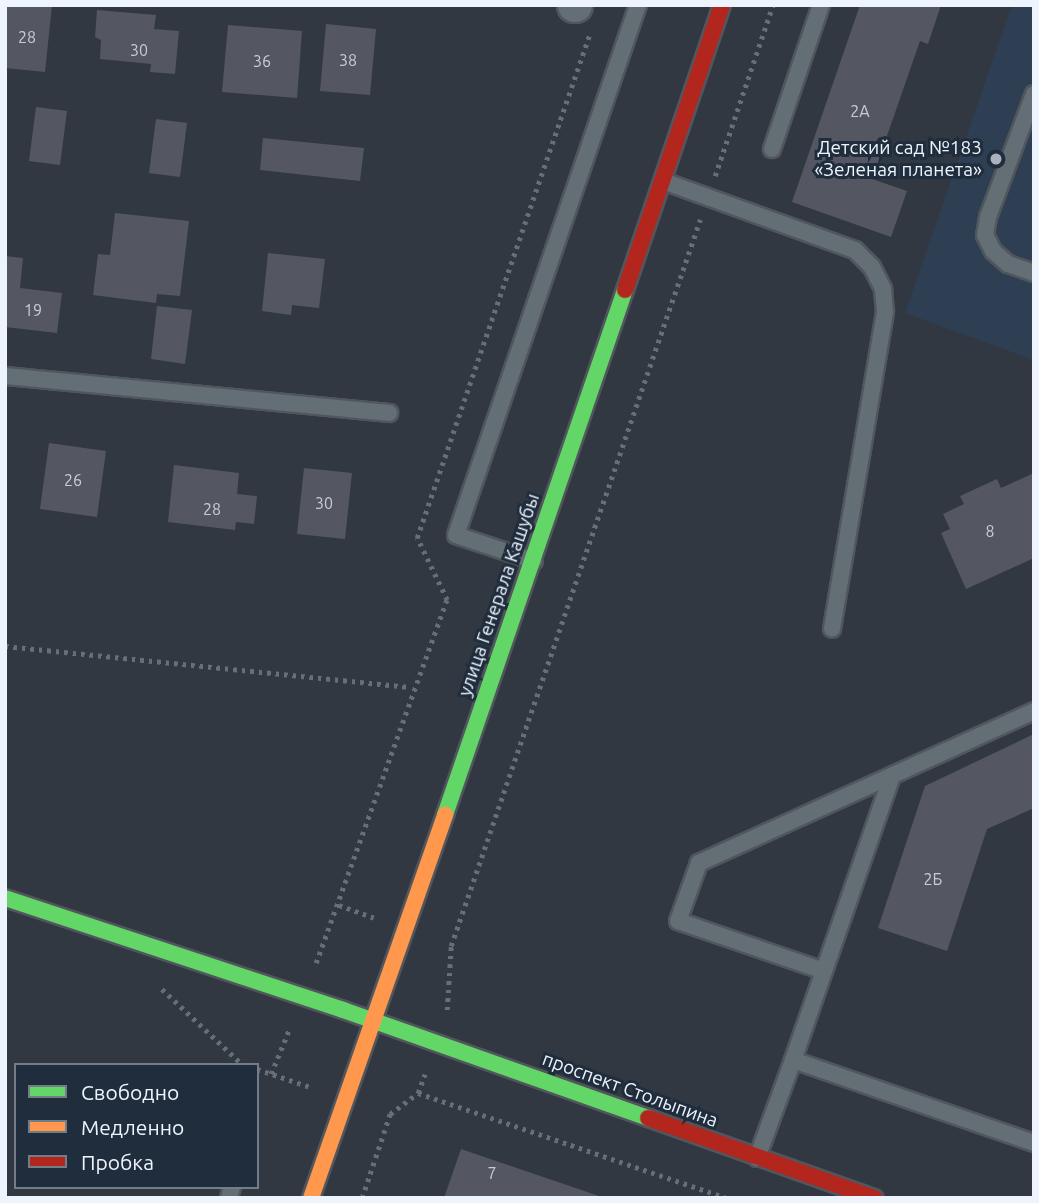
<!DOCTYPE html>
<html>
<head>
<meta charset="utf-8">
<style>
  body { margin:0 }
  #map { position:relative; width:1039px; height:1203px; overflow:hidden; background:#313841; font-family:Ubuntu,sans-serif }
  div>[style] { position:absolute }
  [style*='--x'] { left:calc(var(--x)*1px); top:calc(var(--y)*1px); width:calc(var(--w)*1px); rotate:calc(var(--a)*1deg) }
  .built>* { inset:0; background:#2e3f54 }
  .building>* { inset:0; background:#545761 }
  .path>* { height:4.5px; margin-top:-2.25px; transform-origin:0; background:repeating-linear-gradient(90deg,#676f76 0 3.5px,transparent 0 8.5px) }
  .roads { filter:drop-shadow(2px 0 #51565d) drop-shadow(-2px 0 #51565d) drop-shadow(0 2px #51565d) drop-shadow(0 -2px #51565d) }
  .lane>* { height:16px; margin:-8px; padding:0 8px; transform-origin:8px; border-radius:8px; background:#636f75 }
  .street>* { height:33px; margin:-16.5px; padding:0 16.5px; transform-origin:16.5px; border-radius:16.5px; background:#636f75 }
  .fast>* { height:16px; margin:-8px; padding:0 8px; transform-origin:8px; border-radius:8px; background:#63d668 }
  .slow>* { height:16px; margin:-8px; padding:0 8px; transform-origin:8px; border-radius:8px; background:#ff974d }
  .jam>* { height:16px; margin:-8px; padding:0 8px; transform-origin:8px; border-radius:8px; background:#b3261e }
  .dots>* { width:19px; height:19px; translate:-50% -50%; box-sizing:border-box; border:4px solid #202d3d; border-radius:50% }
  span { translate:-50% -50%; white-space:nowrap; text-align:center; line-height:1.15; -webkit-text-stroke:6px #202d3d; paint-order:stroke }
  .number-label { font-size:16px; color:#c7cdd6 }
  .number-label span { -webkit-text-stroke-width:0 }
  .poi-label { font-size:19px; color:#edf4fd }
  .right { translate:-100% -50%; text-align:right }
  .street-label { font-size:19px; color:#edf4fd }
  .frame { position:absolute; inset:0; border:7px solid #edf4fd; pointer-events:none }
  .legend { position:absolute; left:14px; top:1063px; width:245px; height:126px; box-sizing:border-box; background:#202d3d; border:2px solid #727d8a; margin:0; padding:9px 12px; list-style:none; font-size:21px; color:#edf4fd }
  .legend li { display:flex; align-items:center; gap:14px; height:35px }
  .legend b { width:35px; border:2px solid #727d8a }
</style>
</head>
<body>
<div id="map">
  <div class="built">
    <div style="clip-path:polygon(1012px 5px,1034px 5px,1034px 360px,905px 313px)"></div>
  </div>
  <div class="building">
    <div style="clip-path:polygon(5px 5px,52px 5px,45px 72px,5px 68px)"></div>
    <div style="clip-path:polygon(860px 5px,941px 5px,928px 44px,920px 41px,872px 179px,907px 191px,891px 237px,792px 202px)"></div>
    <div style="clip-path:polygon(97px 10px,156px 15px,154px 29px,179px 31px,175px 74px,150px 72px,151px 64px,100px 59px,101px 40px,95px 37px)"></div>
    <div style="clip-path:polygon(326px 24px,376px 29px,370px 95px,320px 91px)"></div>
    <div style="clip-path:polygon(228px 25px,302px 31px,297px 98px,222px 92px)"></div>
    <div style="clip-path:polygon(36px 107px,67px 111px,60px 165px,29px 161px)"></div>
    <div style="clip-path:polygon(156px 119px,187px 123px,180px 177px,149px 173px)"></div>
    <div style="clip-path:polygon(263px 138px,364px 148px,360px 181px,260px 170px)"></div>
    <div style="clip-path:polygon(115px 213px,189px 221px,180px 296px,157px 294px,156px 303px,93px 295px,98px 254px,110px 255px)"></div>
    <div style="clip-path:polygon(268px 253px,325px 259px,319px 308px,292px 305px,291px 315px,262px 311px)"></div>
    <div style="clip-path:polygon(5px 256px,23px 258px,20px 288px,62px 293px,57px 333px,5px 327px)"></div>
    <div style="clip-path:polygon(157px 306px,192px 310px,185px 364px,151px 359px)"></div>
    <div style="clip-path:polygon(49px 443px,106px 451px,97px 517px,40px 509px)"></div>
    <div style="clip-path:polygon(174px 465px,239px 473px,237px 494px,257px 496px,254px 524px,236px 522px,235px 530px,168px 522px)"></div>
    <div style="clip-path:polygon(304px 468px,352px 473px,345px 539px,297px 534px)"></div>
    <div style="clip-path:polygon(1034px 473px,1034px 558px,966px 589px,941px 533px,950px 529px,943px 514px,964px 504px,960px 496px,997px 479px,1001px 488px)"></div>
    <div style="clip-path:polygon(1034px 734px,1034px 808px,987px 829px,947px 951px,878px 928px,925px 786px)"></div>
    <div style="clip-path:polygon(461px 1149px,602px 1197px,602px 1198px,444px 1198px)"></div>
  </div>
  <div class="path">
    <div style="--x:715;--y:176;--w:181;--a:-71.3"></div>
    <div style="--x:5;--y:646;--w:404;--a:5.8"></div>
    <div style="--x:339;--y:905;--w:37;--a:20"></div>
    <div style="--x:316;--y:963;--w:386;--a:-70.2"></div>
    <div style="--x:447;--y:600;--w:69;--a:-115.8"></div>
    <div style="--x:417;--y:538;--w:531;--a:-71.09"></div>
    <div style="--x:162;--y:989;--w:111;--a:43.2"></div>
    <div style="--x:447;--y:1010;--w:64;--a:-86.4"></div>
    <div style="--x:451;--y:946;--w:768;--a:-71.07"></div>
    <div style="--x:257;--y:1069;--w:59;--a:18.7"></div>
    <div style="--x:271;--y:1074;--w:48;--a:-67.8"></div>
    <div style="--x:418;--y:1093;--w:20;--a:-70"></div>
    <div style="--x:362;--y:1198;--w:89;--a:-71.6"></div>
    <div style="--x:390;--y:1114;--w:35;--a:-37"></div>
    <div style="--x:418;--y:1093;--w:325;--a:18.8"></div>
  </div>
  <div class="roads">
    <div class="lane">
      <div style="--x:1034;--y:94;--w:131;--a:110.5"></div>
      <div style="--x:988;--y:217;--w:18;--a:99"></div>
      <div style="--x:985;--y:235;--w:18;--a:63"></div>
      <div style="--x:993;--y:251;--w:20;--a:41"></div>
      <div style="--x:1008;--y:264;--w:28;--a:19"></div>
      <div style="--x:772;--y:149;--w:152;--a:-71.2"></div>
      <div style="--x:663;--y:181;--w:204;--a:19.8"></div>
      <div style="--x:855;--y:250;--w:24;--a:45"></div>
      <div style="--x:872;--y:267;--w:25;--a:63"></div>
      <div style="--x:883;--y:289;--w:23;--a:85"></div>
      <div style="--x:885;--y:312;--w:321;--a:99.5"></div>
      <div style="--x:5;--y:376;--w:386;--a:5.5"></div>
      <div style="--x:534;--y:561;--w:82;--a:-161.6"></div>
      <div style="--x:456;--y:535;--w:560;--a:-71.05"></div>
      <div style="--x:824;--y:971;--w:154;--a:-161.1"></div>
      <div style="--x:678;--y:921;--w:62;--a:-70.1"></div>
      <div style="--x:699;--y:863;--w:368;--a:-24.4"></div>
      <div style="--x:793;--y:1060;--w:301;--a:-70.8"></div>
      <div style="--x:757;--y:1158;--w:104;--a:-69.8"></div>
      <div style="--x:793;--y:1060;--w:255;--a:19"></div>
      <div style="--x:229;--y:1198;--w:11;--a:-75"></div>
    </div>
    <div class="street">
      <div style="--x:574;--y:5;--w:1;--a:0"></div>
    </div>
    <div class="fast">
      <div style="--x:445;--y:815;--w:555;--a:-71.08"></div>
      <div style="--x:5;--y:898;--w:356;--a:18.3"></div>
      <div style="--x:343;--y:1010;--w:324;--a:19.5"></div>
    </div>
    <div class="slow">
      <div style="--x:311;--y:1198;--w:406;--a:-70.7"></div>
    </div>
    <div class="jam">
      <div style="--x:625;--y:290;--w:301;--a:-71.2"></div>
      <div style="--x:648;--y:1118;--w:240;--a:19.5"></div>
    </div>
  </div>
  <div class="dots">
    <div style="left:996px;top:159px;background:#abb2bb"></div>
  </div>
  <div class="number-label">
    <span style="left:27px;top:37px">28</span>
    <span style="left:139px;top:50px">30</span>
    <span style="left:348px;top:60px">38</span>
    <span style="left:262px;top:61px">36</span>
    <span style="left:860px;top:111px">2А</span>
    <span style="left:33px;top:310px">19</span>
    <span style="left:73px;top:480px">26</span>
    <span style="left:324px;top:503px">30</span>
    <span style="left:212px;top:509px">28</span>
    <span style="left:990px;top:531px">8</span>
    <span style="left:933px;top:879px">2Б</span>
    <span style="left:492px;top:1173px">7</span>
  </div>
  <div class="poi-label">
    <span class="right" style="left:982px;top:159px">Детский сад №183<br>«Зеленая планета»</span>
  </div>
  <div class="street-label">
    <span style="left:499px;top:595px;rotate:-71deg">улица Генерала Кашубы</span>
    <span style="left:630px;top:1090px;rotate:20deg">проспект Столыпина</span>
  </div>
  <div class="frame"></div>
  <ul class="legend">
  <li><b style="height:9px;background:#63d668"></b>Свободно</li>
  <li><b style="height:9px;background:#ff974d"></b>Медленно</li>
  <li><b style="height:9px;background:#b3261e"></b>Пробка</li>
  </ul>
</div>
</body>
</html>
